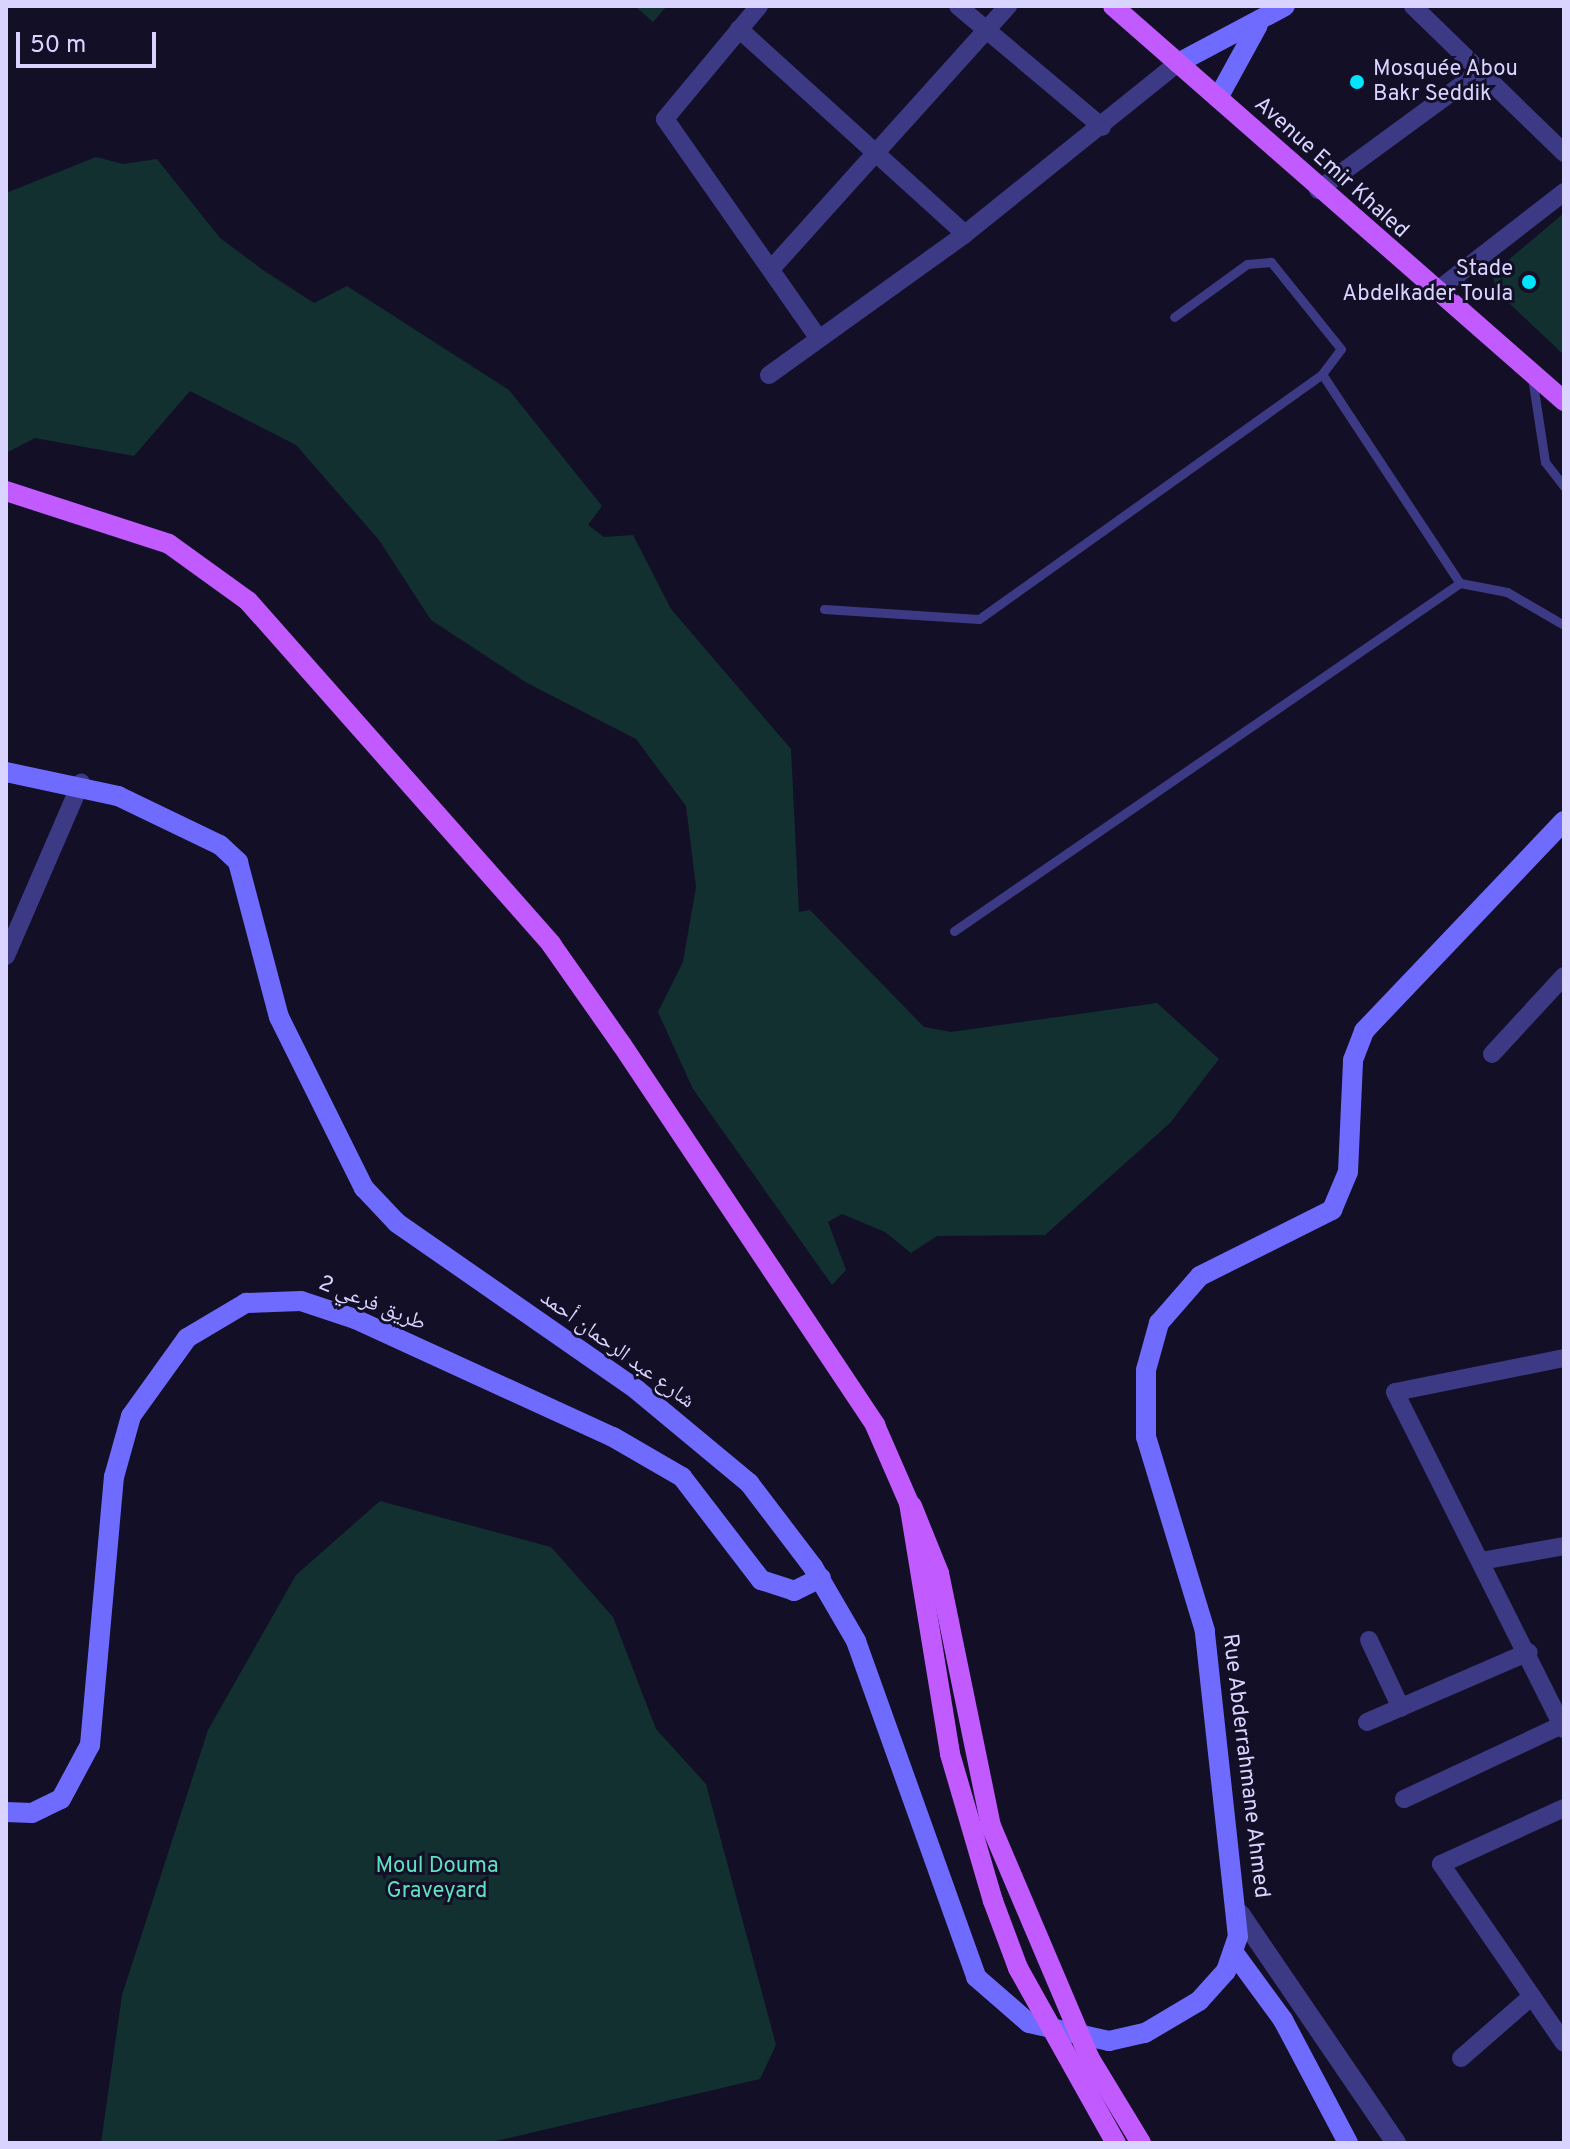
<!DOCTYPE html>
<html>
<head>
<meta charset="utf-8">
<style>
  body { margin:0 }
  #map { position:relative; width:1570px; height:2149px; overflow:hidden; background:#130f26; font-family:Overpass,"Noto Naskh Arabic",sans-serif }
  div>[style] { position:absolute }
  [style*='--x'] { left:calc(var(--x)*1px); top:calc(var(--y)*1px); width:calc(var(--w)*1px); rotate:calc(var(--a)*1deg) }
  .green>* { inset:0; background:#12302f }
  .service>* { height:9px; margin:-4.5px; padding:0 4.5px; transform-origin:4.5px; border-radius:4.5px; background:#3d3a85 }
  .minor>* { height:18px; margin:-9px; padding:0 9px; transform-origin:9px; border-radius:9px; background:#3d3a85 }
  .tertiary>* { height:20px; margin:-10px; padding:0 10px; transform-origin:10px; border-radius:10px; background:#3d3a85 }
  .secondary>* { height:20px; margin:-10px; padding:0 10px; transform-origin:10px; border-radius:10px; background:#6f6bff }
  .primary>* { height:20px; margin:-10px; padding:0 10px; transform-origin:10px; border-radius:10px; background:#c25bff }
  .dots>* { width:22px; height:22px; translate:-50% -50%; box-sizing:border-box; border:4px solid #130f26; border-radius:50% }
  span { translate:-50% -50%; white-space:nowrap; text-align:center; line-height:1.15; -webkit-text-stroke:6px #130f26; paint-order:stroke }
  .poi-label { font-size:22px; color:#d9d4ff }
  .left { translate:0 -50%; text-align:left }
  .right { translate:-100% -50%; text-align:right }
  .street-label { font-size:22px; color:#d9d4ff }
  .park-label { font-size:22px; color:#5fe0c0 }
  .frame { position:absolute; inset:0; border:8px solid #d9d4ff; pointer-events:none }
  .scale { position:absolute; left:16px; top:32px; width:140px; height:36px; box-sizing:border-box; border:4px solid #d9d4ff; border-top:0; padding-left:10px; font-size:24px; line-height:28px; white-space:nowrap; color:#d9d4ff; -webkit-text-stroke:6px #130f26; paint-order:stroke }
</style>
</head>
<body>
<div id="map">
  <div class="green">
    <div style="clip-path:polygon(635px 6px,667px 6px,653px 22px)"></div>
    <div style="clip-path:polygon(96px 157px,123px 164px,157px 159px,220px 238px,263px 270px,314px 303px,347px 286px,509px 390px,602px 506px,588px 525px,604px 537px,633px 535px,671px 609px,791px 749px,799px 912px,810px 910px,924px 1027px,951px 1032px,1157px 1003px,1219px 1059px,1170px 1123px,1045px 1235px,937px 1236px,911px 1253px,885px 1232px,842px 1214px,828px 1222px,846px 1270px,832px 1285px,693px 1089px,658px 1012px,683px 962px,696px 887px,686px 806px,636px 739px,527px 683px,431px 620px,379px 540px,296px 445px,190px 391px,134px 456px,35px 438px,6px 453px,6px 193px)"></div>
    <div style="clip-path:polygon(1564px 213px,1564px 355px,1495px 290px,1493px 273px)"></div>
    <div style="clip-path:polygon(380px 1501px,551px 1547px,613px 1617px,656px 1729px,706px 1784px,776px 2045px,760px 2079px,488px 2143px,101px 2143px,122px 1995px,208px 1730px,296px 1575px)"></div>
  </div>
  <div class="service">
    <div style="--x:1322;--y:374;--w:250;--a:56.6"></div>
    <div style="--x:1532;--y:377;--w:86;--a:81.3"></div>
    <div style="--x:1545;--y:462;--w:31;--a:52"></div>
    <div style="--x:824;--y:609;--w:155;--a:3.7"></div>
    <div style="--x:979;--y:619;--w:422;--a:-35.5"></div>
    <div style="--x:1322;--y:374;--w:31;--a:-53"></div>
    <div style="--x:1341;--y:349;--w:112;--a:-128.8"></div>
    <div style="--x:1271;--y:262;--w:24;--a:175"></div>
    <div style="--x:1247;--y:264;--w:90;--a:144"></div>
    <div style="--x:954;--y:931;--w:614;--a:-34.52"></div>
    <div style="--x:1460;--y:583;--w:48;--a:10.8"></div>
    <div style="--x:1507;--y:592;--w:66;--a:30.1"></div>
  </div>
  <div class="minor">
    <div style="--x:759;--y:6;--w:147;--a:129.8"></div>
    <div style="--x:665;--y:119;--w:265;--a:55"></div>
    <div style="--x:958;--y:6;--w:188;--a:40"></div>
    <div style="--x:1413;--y:6;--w:211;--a:44.2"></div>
    <div style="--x:739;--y:29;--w:305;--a:42.2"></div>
    <div style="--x:1318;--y:190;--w:203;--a:-36.2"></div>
    <div style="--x:772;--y:268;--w:353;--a:-48"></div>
    <div style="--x:1434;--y:293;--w:165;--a:-37.8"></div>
    <div style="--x:769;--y:375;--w:241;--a:-35.7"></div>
    <div style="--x:965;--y:234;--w:273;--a:-38.8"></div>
    <div style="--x:6;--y:956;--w:189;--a:-66.6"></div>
    <div style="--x:1492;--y:1054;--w:106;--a:-47.3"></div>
    <div style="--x:1564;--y:1358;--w:172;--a:168.6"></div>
    <div style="--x:1395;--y:1392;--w:377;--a:63.4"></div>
    <div style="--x:1481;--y:1561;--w:84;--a:-10.2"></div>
    <div style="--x:1369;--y:1640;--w:75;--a:64.8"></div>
    <div style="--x:1367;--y:1722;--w:176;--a:-23.4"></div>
    <div style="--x:1404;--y:1799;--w:177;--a:-25.1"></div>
    <div style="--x:1564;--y:1808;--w:135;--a:155.5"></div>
    <div style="--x:1441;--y:1864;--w:217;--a:55.5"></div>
    <div style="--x:1461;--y:2058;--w:94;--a:-41.1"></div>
  </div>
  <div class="tertiary">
    <div style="--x:1240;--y:1914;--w:277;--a:55.7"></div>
  </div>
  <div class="secondary">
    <div style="--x:1178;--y:63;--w:121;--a:-28"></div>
    <div style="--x:1218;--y:98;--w:83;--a:-61.3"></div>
    <div style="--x:6;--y:772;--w:115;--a:12.1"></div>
    <div style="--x:118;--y:796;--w:113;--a:25.7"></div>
    <div style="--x:220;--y:845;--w:25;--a:43"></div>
    <div style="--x:238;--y:862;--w:160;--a:75.2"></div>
    <div style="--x:279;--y:1017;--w:191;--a:63.6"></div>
    <div style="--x:364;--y:1188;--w:48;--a:46.7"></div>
    <div style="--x:397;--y:1223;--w:292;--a:34.8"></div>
    <div style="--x:637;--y:1390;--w:146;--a:39.7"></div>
    <div style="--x:749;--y:1483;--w:106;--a:52.7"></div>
    <div style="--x:813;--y:1567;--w:86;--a:59.8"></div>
    <div style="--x:856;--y:1641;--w:357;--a:70.3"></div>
    <div style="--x:976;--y:1977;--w:70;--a:41"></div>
    <div style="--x:1029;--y:2023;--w:82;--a:12.7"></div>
    <div style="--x:1109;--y:2041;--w:37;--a:-13"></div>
    <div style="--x:1145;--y:2033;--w:63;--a:-30.7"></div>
    <div style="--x:1199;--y:2001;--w:40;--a:-48"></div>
    <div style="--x:1226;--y:1971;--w:36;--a:-71"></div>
    <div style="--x:1238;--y:1937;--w:308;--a:-96.2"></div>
    <div style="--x:1205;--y:1631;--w:203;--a:-106.9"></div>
    <div style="--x:1146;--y:1437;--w:67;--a:-90"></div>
    <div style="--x:1146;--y:1370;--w:49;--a:-74.5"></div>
    <div style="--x:1159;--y:1323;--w:62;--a:-48.9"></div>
    <div style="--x:1200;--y:1276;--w:148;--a:-26.6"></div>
    <div style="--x:1332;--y:1210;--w:41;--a:-67.2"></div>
    <div style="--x:1348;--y:1172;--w:112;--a:-87.4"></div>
    <div style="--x:1353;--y:1060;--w:31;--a:-69"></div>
    <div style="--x:1364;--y:1031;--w:290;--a:-46.4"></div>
    <div style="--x:6;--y:1812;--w:26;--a:2"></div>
    <div style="--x:32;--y:1813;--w:32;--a:-26"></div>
    <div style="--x:61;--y:1799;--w:61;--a:-61.8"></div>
    <div style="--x:90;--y:1745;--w:269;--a:-84.9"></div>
    <div style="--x:114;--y:1477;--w:63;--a:-74.4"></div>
    <div style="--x:131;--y:1416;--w:96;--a:-54.3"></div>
    <div style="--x:187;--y:1338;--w:69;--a:-30.7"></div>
    <div style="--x:246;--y:1303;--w:55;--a:-2.1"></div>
    <div style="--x:301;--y:1301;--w:57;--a:18.4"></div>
    <div style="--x:355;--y:1319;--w:284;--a:24.6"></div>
    <div style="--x:613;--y:1437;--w:80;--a:30.1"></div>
    <div style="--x:682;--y:1477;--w:130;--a:52.5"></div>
    <div style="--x:761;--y:1580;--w:35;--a:18"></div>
    <div style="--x:794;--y:1591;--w:30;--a:-26"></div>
    <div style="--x:1234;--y:1953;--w:83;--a:53.8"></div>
    <div style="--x:1283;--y:2020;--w:139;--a:62.1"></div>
  </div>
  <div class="primary">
    <div style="--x:1113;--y:6;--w:600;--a:41.21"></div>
    <div style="--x:6;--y:491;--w:171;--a:18"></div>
    <div style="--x:169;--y:544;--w:97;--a:35.8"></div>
    <div style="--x:248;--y:601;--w:458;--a:48.5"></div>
    <div style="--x:551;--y:944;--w:123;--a:54.9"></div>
    <div style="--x:622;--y:1045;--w:457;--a:56.3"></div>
    <div style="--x:875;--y:1425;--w:85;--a:66.4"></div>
    <div style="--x:909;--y:1503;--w:254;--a:80.7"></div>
    <div style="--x:950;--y:1754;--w:153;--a:73.7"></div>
    <div style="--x:993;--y:1901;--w:72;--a:69.5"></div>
    <div style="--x:1018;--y:1968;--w:201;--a:60.8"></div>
    <div style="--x:912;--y:1506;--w:72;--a:68.1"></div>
    <div style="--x:939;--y:1573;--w:258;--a:78.4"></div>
    <div style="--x:991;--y:1826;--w:253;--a:67"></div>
    <div style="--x:1090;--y:2059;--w:98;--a:58.7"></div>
  </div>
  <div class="dots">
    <div style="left:1357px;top:82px;background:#00e5ff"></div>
    <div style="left:1529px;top:282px;background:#00e5ff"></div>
  </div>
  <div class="poi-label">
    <span class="left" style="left:1373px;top:82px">Mosquée Abou<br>Bakr Seddik</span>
    <span class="right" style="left:1513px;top:282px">Stade<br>Abdelkader Toula</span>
  </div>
  <div class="street-label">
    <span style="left:1331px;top:168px;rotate:42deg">Avenue Emir Khaled</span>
    <span style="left:372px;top:1304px;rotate:22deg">طريق فرعي 2</span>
    <span style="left:617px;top:1350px;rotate:36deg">شارع عبد الرحمان أحمد</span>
    <span style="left:1245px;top:1766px;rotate:83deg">Rue Abderrahmane Ahmed</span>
  </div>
  <div class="park-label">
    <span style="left:437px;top:1879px">Moul Douma<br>Graveyard</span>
  </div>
  <div class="frame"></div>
  <div class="scale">50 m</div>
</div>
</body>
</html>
